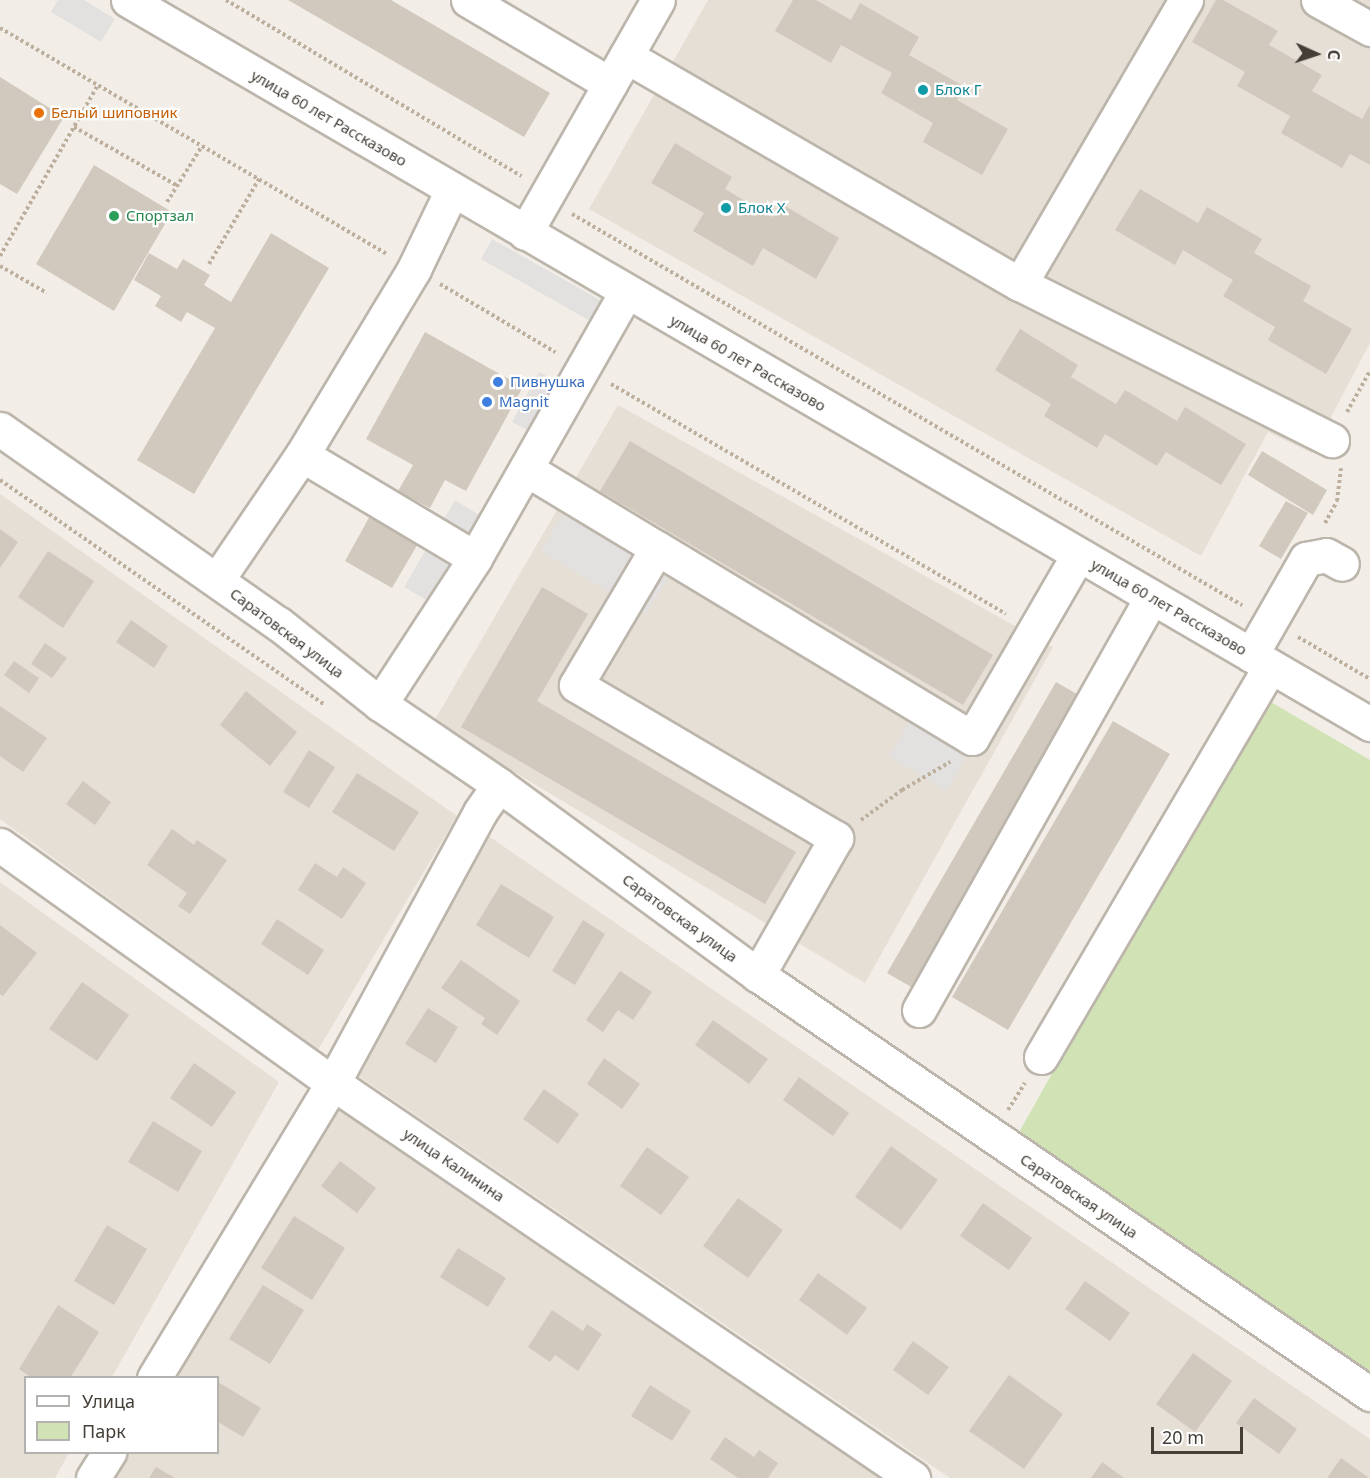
<!DOCTYPE html>
<html>
<head>
<meta charset="utf-8">
<style>
  body { margin:0 }
  #map { position:relative; width:1370px; height:1478px; overflow:hidden; background:#f2eee7; font-family:"Noto Sans",sans-serif }
  div>[style] { position:absolute }
  [style*='--x'] { left:calc(var(--x)*1px); top:calc(var(--y)*1px); width:calc(var(--w)*1px); rotate:calc(var(--a)*1deg) }
  .residential>* { inset:0; background:#e5dfd6 }
  .green>* { inset:0; background:#d1e2b4 }
  .parking>* { inset:0; background:#e3e1df }
  .building>* { inset:0; background:#d2c9be }
  .path>* { height:4px; margin-top:-2px; transform-origin:0; background:repeating-linear-gradient(90deg,#bdaf9e 0 3px,transparent 0 6px) }
  .roads { filter:drop-shadow(2px 0 #bcb5ab) drop-shadow(-2px 0 #bcb5ab) drop-shadow(0 2px #bcb5ab) drop-shadow(0 -2px #bcb5ab) }
  .minor>* { height:33px; margin:-16.5px; padding:0 16.5px; transform-origin:16.5px; border-radius:16.5px; background:#fff }
  .dots>* { width:16px; height:16px; translate:-50% -50%; box-sizing:border-box; border:3px solid #fff; border-radius:50% }
  span { translate:-50% -50%; white-space:nowrap; text-align:center; line-height:1.15; -webkit-text-stroke:4.5px #fff; paint-order:stroke }
  .culture-label { font-size:15px; color:#0d838f }
  .left { translate:0 -50%; text-align:left }
  .food-label { font-size:15px; color:#c56008 }
  .street-label { font-size:15px; color:#443e37 }
  .leisure-label { font-size:15px; color:#27864d }
  .shop-label { font-size:15px; color:#366cbe }
  .legend { position:absolute; left:24px; top:1376px; width:195px; height:78px; box-sizing:border-box; background:#fff; border:2px solid #b4b2af; margin:0; padding:8px 10px; list-style:none; font-size:18px; color:#443e37 }
  .legend li { display:flex; align-items:center; gap:12px; height:30px }
  .legend b { width:30px; border:2px solid #b4b2af }
  .north { position:absolute; left:1286px; top:24px; width:60px; height:60px; -webkit-text-stroke:4px #fff; paint-order:stroke; rotate:93deg; font-size:16px; font-weight:700; line-height:24px; text-align:center; color:#443e37 }
  .north::after { content:''; display:block; margin:auto; width:21px; height:27px; background:#443e37; clip-path:polygon(50% 0,100% 100%,50% 72%,0 100%) }
  .scale { position:absolute; left:1151px; top:1427px; width:92px; height:27px; box-sizing:border-box; border:3px solid #443e37; border-top:0; padding-left:8px; font-size:18px; line-height:21px; white-space:nowrap; color:#443e37; -webkit-text-stroke:4px #fff; paint-order:stroke }
</style>
</head>
<body>
<div id="map">
  <div class="residential">
    <div style="clip-path:polygon(708px 0,1370px 0,1370px 343px,1312px 453px,1268px 432px,1201px 556px,589px 209px)"></div>
    <div style="clip-path:polygon(618px 405px,1053px 647px,865px 983px,433px 723px)"></div>
    <div style="clip-path:polygon(0 494px,457px 816px,318px 1050px,0 819px)"></div>
    <div style="clip-path:polygon(484px 833px,1370px 1439px,1370px 1478px,950px 1478px,351px 1071px)"></div>
    <div style="clip-path:polygon(0 882px,279px 1082px,112px 1377px,26px 1378px,26px 1452px,69px 1453px,55px 1478px,0 1478px)"></div>
    <div style="clip-path:polygon(334px 1099px,880px 1478px,110px 1478px,125px 1453px,218px 1452px,218px 1378px,170px 1377px)"></div>
  </div>
  <div class="green">
    <div style="clip-path:polygon(1264px 698px,1370px 760px,1370px 1380px,1018px 1134px)"></div>
  </div>
  <div class="parking">
    <div style="clip-path:polygon(58px 0,84px 0,115px 19px,101px 42px,51px 12px)"></div>
    <div style="clip-path:polygon(492px 239px,602px 301px,590px 321px,481px 259px)"></div>
    <div style="clip-path:polygon(539px 372px,564px 385px,537px 435px,512px 422px)"></div>
    <div style="clip-path:polygon(455px 500px,484px 518px,433px 604px,404px 587px)"></div>
    <div style="clip-path:polygon(568px 505px,674px 568px,646px 614px,541px 551px)"></div>
    <div style="clip-path:polygon(915px 713px,972px 747px,947px 791px,889px 756px)"></div>
  </div>
  <div class="building">
    <div style="clip-path:polygon(288px 0,391px 0,550px 93px,524px 137px)"></div>
    <div style="clip-path:polygon(793px 0,816px 0,851px 20px,860px 3px,919px 37px,909px 55px,965px 87px,957px 100px,1008px 129px,982px 175px,923px 142px,933px 123px,881px 93px,892px 73px,841px 45px,831px 63px,775px 31px)"></div>
    <div style="clip-path:polygon(1216px 0,1223px 0,1278px 31px,1269px 45px,1322px 75px,1312px 91px,1362px 119px,1370px 105px,1370px 165px,1350px 154px,1342px 168px,1281px 133px,1290px 116px,1237px 86px,1245px 72px,1192px 42px)"></div>
    <div style="clip-path:polygon(0 77px,64px 117px,17px 194px,0 184px)"></div>
    <div style="clip-path:polygon(675px 143px,732px 177px,725px 189px,772px 217px,780px 203px,839px 238px,816px 279px,763px 248px,753px 266px,693px 231px,704px 213px,651px 183px)"></div>
    <div style="clip-path:polygon(94px 165px,172px 212px,114px 311px,36px 264px)"></div>
    <div style="clip-path:polygon(1140px 189px,1198px 223px,1207px 207px,1262px 239px,1254px 253px,1311px 286px,1303px 301px,1352px 329px,1326px 374px,1268px 340px,1275px 327px,1223px 296px,1233px 280px,1183px 250px,1175px 265px,1115px 230px)"></div>
    <div style="clip-path:polygon(271px 233px,329px 268px,194px 494px,137px 460px,215px 328px,187px 312px,181px 322px,155px 306px,161px 296px,134px 280px,149px 253px,177px 269px,183px 259px,210px 275px,204px 285px,231px 302px)"></div>
    <div style="clip-path:polygon(1020px 329px,1078px 365px,1071px 377px,1116px 404px,1125px 390px,1177px 421px,1185px 407px,1246px 444px,1221px 485px,1166px 452px,1157px 466px,1105px 434px,1097px 448px,1044px 416px,1051px 404px,995px 370px)"></div>
    <div style="clip-path:polygon(425px 332px,523px 387px,466px 491px,445px 480px,430px 508px,398px 491px,413px 465px,366px 439px)"></div>
    <div style="clip-path:polygon(630px 441px,993px 655px,963px 705px,600px 491px)"></div>
    <div style="clip-path:polygon(1262px 451px,1327px 490px,1313px 515px,1248px 475px)"></div>
    <div style="clip-path:polygon(1286px 501px,1308px 513px,1281px 559px,1259px 546px)"></div>
    <div style="clip-path:polygon(371px 514px,419px 542px,392px 588px,345px 561px)"></div>
    <div style="clip-path:polygon(0 529px,18px 542px,0 568px)"></div>
    <div style="clip-path:polygon(48px 551px,94px 581px,63px 628px,18px 597px)"></div>
    <div style="clip-path:polygon(542px 587px,588px 614px,537px 701px,796px 852px,765px 904px,461px 727px)"></div>
    <div style="clip-path:polygon(131px 620px,168px 646px,154px 668px,116px 642px)"></div>
    <div style="clip-path:polygon(45px 643px,67px 658px,52px 678px,31px 664px)"></div>
    <div style="clip-path:polygon(14px 661px,39px 678px,29px 693px,4px 675px)"></div>
    <div style="clip-path:polygon(1056px 682px,1082px 697px,913px 988px,887px 973px)"></div>
    <div style="clip-path:polygon(246px 691px,297px 732px,270px 766px,220px 725px)"></div>
    <div style="clip-path:polygon(0 706px,47px 738px,23px 772px,0 756px)"></div>
    <div style="clip-path:polygon(1113px 721px,1170px 754px,1008px 1030px,952px 997px)"></div>
    <div style="clip-path:polygon(309px 750px,335px 767px,309px 808px,283px 792px)"></div>
    <div style="clip-path:polygon(357px 773px,419px 812px,394px 851px,332px 812px)"></div>
    <div style="clip-path:polygon(83px 781px,111px 802px,95px 825px,66px 804px)"></div>
    <div style="clip-path:polygon(172px 829px,194px 845px,197px 840px,227px 860px,190px 914px,178px 906px,187px 893px,147px 865px)"></div>
    <div style="clip-path:polygon(315px 863px,337px 877px,343px 867px,366px 883px,342px 919px,298px 890px)"></div>
    <div style="clip-path:polygon(501px 884px,554px 917px,529px 958px,476px 925px)"></div>
    <div style="clip-path:polygon(277px 919px,324px 950px,308px 975px,261px 944px)"></div>
    <div style="clip-path:polygon(583px 920px,605px 934px,575px 985px,552px 971px)"></div>
    <div style="clip-path:polygon(0 925px,37px 953px,3px 996px,0 994px)"></div>
    <div style="clip-path:polygon(461px 960px,520px 1001px,497px 1035px,481px 1024px,485px 1018px,441px 988px)"></div>
    <div style="clip-path:polygon(620px 971px,652px 992px,633px 1020px,618px 1010px,603px 1032px,586px 1020px)"></div>
    <div style="clip-path:polygon(82px 982px,129px 1015px,97px 1061px,49px 1029px)"></div>
    <div style="clip-path:polygon(428px 1008px,458px 1027px,436px 1063px,405px 1044px)"></div>
    <div style="clip-path:polygon(713px 1020px,768px 1059px,749px 1084px,695px 1045px)"></div>
    <div style="clip-path:polygon(604px 1058px,640px 1084px,622px 1109px,587px 1084px)"></div>
    <div style="clip-path:polygon(194px 1063px,236px 1092px,212px 1127px,170px 1098px)"></div>
    <div style="clip-path:polygon(799px 1077px,849px 1113px,833px 1136px,783px 1100px)"></div>
    <div style="clip-path:polygon(544px 1089px,579px 1114px,558px 1144px,523px 1119px)"></div>
    <div style="clip-path:polygon(153px 1121px,202px 1151px,178px 1192px,128px 1162px)"></div>
    <div style="clip-path:polygon(891px 1146px,938px 1180px,901px 1230px,855px 1197px)"></div>
    <div style="clip-path:polygon(647px 1147px,689px 1177px,661px 1215px,620px 1186px)"></div>
    <div style="clip-path:polygon(340px 1161px,376px 1188px,357px 1213px,321px 1186px)"></div>
    <div style="clip-path:polygon(738px 1198px,783px 1230px,748px 1278px,703px 1246px)"></div>
    <div style="clip-path:polygon(983px 1203px,1032px 1238px,1009px 1270px,960px 1236px)"></div>
    <div style="clip-path:polygon(294px 1216px,345px 1248px,312px 1300px,261px 1268px)"></div>
    <div style="clip-path:polygon(107px 1225px,147px 1249px,114px 1305px,74px 1281px)"></div>
    <div style="clip-path:polygon(458px 1248px,506px 1278px,488px 1307px,440px 1277px)"></div>
    <div style="clip-path:polygon(818px 1273px,867px 1308px,847px 1335px,799px 1300px)"></div>
    <div style="clip-path:polygon(1085px 1281px,1130px 1313px,1110px 1341px,1065px 1309px)"></div>
    <div style="clip-path:polygon(263px 1285px,304px 1310px,270px 1364px,229px 1339px)"></div>
    <div style="clip-path:polygon(58px 1305px,99px 1332px,70px 1378px,32px 1378px,19px 1369px)"></div>
    <div style="clip-path:polygon(552px 1310px,583px 1331px,587px 1324px,602px 1334px,578px 1371px,555px 1355px,550px 1362px,528px 1347px)"></div>
    <div style="clip-path:polygon(913px 1341px,949px 1367px,928px 1395px,893px 1370px)"></div>
    <div style="clip-path:polygon(1193px 1353px,1232px 1381px,1195px 1432px,1156px 1404px)"></div>
    <div style="clip-path:polygon(1009px 1375px,1063px 1414px,1024px 1469px,969px 1431px)"></div>
    <div style="clip-path:polygon(218px 1382px,261px 1408px,243px 1437px,218px 1422px)"></div>
    <div style="clip-path:polygon(650px 1385px,691px 1411px,672px 1441px,631px 1416px)"></div>
    <div style="clip-path:polygon(1254px 1398px,1297px 1429px,1279px 1454px,1236px 1423px)"></div>
    <div style="clip-path:polygon(725px 1437px,754px 1457px,759px 1450px,778px 1463px,768px 1478px,738px 1478px,710px 1459px)"></div>
    <div style="clip-path:polygon(1341px 1458px,1369px 1478px,1327px 1478px)"></div>
    <div style="clip-path:polygon(1102px 1462px,1124px 1478px,1091px 1478px)"></div>
    <div style="clip-path:polygon(156px 1467px,175px 1478px,149px 1478px)"></div>
  </div>
  <div class="path">
    <div style="--x:226;--y:0;--w:344;--a:30.8"></div>
    <div style="--x:0;--y:28;--w:447;--a:30.3"></div>
    <div style="--x:74;--y:127;--w:120;--a:29.6"></div>
    <div style="--x:167;--y:202;--w:66;--a:-58"></div>
    <div style="--x:572;--y:214;--w:776;--a:30.27"></div>
    <div style="--x:0;--y:256;--w:197;--a:-60.2"></div>
    <div style="--x:209;--y:264;--w:99;--a:-59.5"></div>
    <div style="--x:0;--y:266;--w:54;--a:29.9"></div>
    <div style="--x:440;--y:284;--w:134;--a:30.6"></div>
    <div style="--x:611;--y:384;--w:457;--a:30.2"></div>
    <div style="--x:1347;--y:412;--w:47;--a:-60.7"></div>
    <div style="--x:0;--y:480;--w:395;--a:34.7"></div>
    <div style="--x:1325;--y:523;--w:25;--a:-61"></div>
    <div style="--x:1337;--y:501;--w:33;--a:-83"></div>
    <div style="--x:1298;--y:637;--w:83;--a:30.3"></div>
    <div style="--x:861;--y:820;--w:51;--a:-36.2"></div>
    <div style="--x:902;--y:790;--w:56;--a:-30.3"></div>
    <div style="--x:1008;--y:1110;--w:32;--a:-58"></div>
  </div>
  <div class="roads">
    <div class="minor">
      <div style="--x:128;--y:0;--w:1438;--a:30.24"></div>
      <div style="--x:468;--y:0;--w:165;--a:30.6"></div>
      <div style="--x:1318;--y:0;--w:60;--a:29.1"></div>
      <div style="--x:626;--y:56;--w:455;--a:30.1"></div>
      <div style="--x:1020;--y:284;--w:349;--a:26.6"></div>
      <div style="--x:525;--y:233;--w:268;--a:-60.3"></div>
      <div style="--x:1020;--y:284;--w:329;--a:-59.7"></div>
      <div style="--x:0;--y:429;--w:340;--a:35"></div>
      <div style="--x:279;--y:624;--w:129;--a:38.4"></div>
      <div style="--x:380;--y:704;--w:144;--a:34.2"></div>
      <div style="--x:499;--y:785;--w:321;--a:36.3"></div>
      <div style="--x:758;--y:975;--w:742;--a:34.4"></div>
      <div style="--x:302;--y:455;--w:201;--a:30.8"></div>
      <div style="--x:526;--y:469;--w:153;--a:31.1"></div>
      <div style="--x:657;--y:548;--w:159;--a:120.6"></div>
      <div style="--x:576;--y:685;--w:302;--a:30.5"></div>
      <div style="--x:836;--y:838;--w:158;--a:119.7"></div>
      <div style="--x:657;--y:548;--w:368;--a:31.1"></div>
      <div style="--x:972;--y:738;--w:211;--a:-59.9"></div>
      <div style="--x:217;--y:580;--w:151;--a:-55.8"></div>
      <div style="--x:302;--y:455;--w:217;--a:-58.9"></div>
      <div style="--x:414;--y:269;--w:88;--a:-64.3"></div>
      <div style="--x:1251;--y:655;--w:111;--a:-60.2"></div>
      <div style="--x:1306;--y:559;--w:20;--a:-11"></div>
      <div style="--x:1326;--y:555;--w:18;--a:29"></div>
      <div style="--x:380;--y:704;--w:174;--a:-56.9"></div>
      <div style="--x:475;--y:558;--w:306;--a:-60.4"></div>
      <div style="--x:0;--y:845;--w:409;--a:35.6"></div>
      <div style="--x:333;--y:1083;--w:702;--a:34.26"></div>
      <div style="--x:919;--y:1010;--w:474;--a:-60.6"></div>
      <div style="--x:1041;--y:1057;--w:453;--a:-59.6"></div>
      <div style="--x:154;--y:1378;--w:345;--a:-58.8"></div>
      <div style="--x:333;--y:1083;--w:308;--a:-61.5"></div>
      <div style="--x:480;--y:812;--w:33;--a:-55"></div>
      <div style="--x:93;--y:1478;--w:31;--a:-58"></div>
    </div>
  </div>
  <div class="dots">
    <div style="left:923px;top:90px;background:#0f9aa8"></div>
    <div style="left:39px;top:113px;background:#e8710a"></div>
    <div style="left:726px;top:208px;background:#0f9aa8"></div>
    <div style="left:114px;top:216px;background:#2e9e5b"></div>
    <div style="left:498px;top:382px;background:#3f7fe0"></div>
    <div style="left:487px;top:402px;background:#3f7fe0"></div>
  </div>
  <div class="culture-label">
    <span class="left" style="left:935px;top:90px">Блок Г</span>
    <span class="left" style="left:738px;top:208px">Блок Х</span>
  </div>
  <div class="food-label">
    <span class="left" style="left:51px;top:113px">Белый шиповник</span>
  </div>
  <div class="street-label">
    <span style="left:329px;top:118px;rotate:30deg">улица 60 лет Рассказово</span>
    <span style="left:748px;top:363px;rotate:30deg">улица 60 лет Рассказово</span>
    <span style="left:1169px;top:607px;rotate:30deg">улица 60 лет Рассказово</span>
    <span style="left:287px;top:633px;rotate:37deg">Саратовская улица</span>
    <span style="left:680px;top:918px;rotate:36deg">Саратовская улица</span>
    <span style="left:454px;top:1165px;rotate:34deg">улица Калинина</span>
    <span style="left:1079px;top:1196px;rotate:34deg">Саратовская улица</span>
  </div>
  <div class="leisure-label">
    <span class="left" style="left:126px;top:216px">Спортзал</span>
  </div>
  <div class="shop-label">
    <span class="left" style="left:510px;top:382px">Пивнушка</span>
    <span class="left" style="left:499px;top:402px">Magnit</span>
  </div>
  <ul class="legend">
  <li><b style="height:8px;background:#fff"></b>Улица</li>
  <li><b style="height:16px;background:#d1e2b4"></b>Парк</li>
  </ul>
  <div class="north">С</div>
  <div class="scale">20 m</div>
</div>
</body>
</html>
